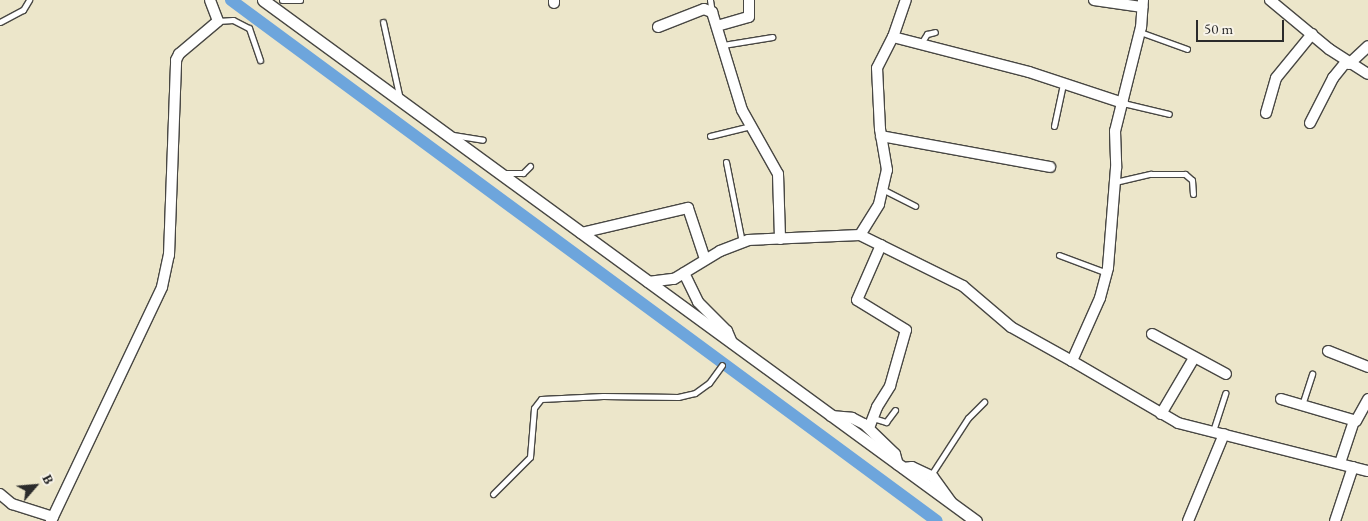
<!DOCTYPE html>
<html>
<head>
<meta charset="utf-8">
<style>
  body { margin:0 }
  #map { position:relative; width:1368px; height:521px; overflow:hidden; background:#ece6ca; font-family:"EB Garamond",serif }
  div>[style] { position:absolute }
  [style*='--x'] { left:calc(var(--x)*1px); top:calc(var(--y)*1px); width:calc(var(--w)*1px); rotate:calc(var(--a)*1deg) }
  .canal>* { height:12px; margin:-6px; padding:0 6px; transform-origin:6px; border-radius:6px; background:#6da5dc }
  .roads { filter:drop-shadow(1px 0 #484743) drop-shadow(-1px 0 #484743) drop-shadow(0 1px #484743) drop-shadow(0 -1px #484743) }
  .service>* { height:5px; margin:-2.5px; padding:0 2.5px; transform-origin:2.5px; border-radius:2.5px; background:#fff }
  .minor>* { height:10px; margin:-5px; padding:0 5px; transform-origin:5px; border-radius:5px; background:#fff }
  .tertiary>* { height:11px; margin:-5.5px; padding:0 5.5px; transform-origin:5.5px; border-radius:5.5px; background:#fff }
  span { translate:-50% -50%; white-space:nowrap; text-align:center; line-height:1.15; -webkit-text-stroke:4px #f7f3e8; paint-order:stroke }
  .north { position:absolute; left:10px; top:461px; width:50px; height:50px; -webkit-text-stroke:4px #f7f3e8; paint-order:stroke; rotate:63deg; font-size:14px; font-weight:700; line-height:20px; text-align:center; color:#2b2b2b }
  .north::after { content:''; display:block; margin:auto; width:18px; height:22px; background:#2b2b2b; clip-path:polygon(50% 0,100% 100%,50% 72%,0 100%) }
  .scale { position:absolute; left:1196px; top:20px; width:88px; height:22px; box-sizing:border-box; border:2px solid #2b2b2b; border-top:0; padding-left:6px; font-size:15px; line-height:18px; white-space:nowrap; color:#2b2b2b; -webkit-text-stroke:4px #f7f3e8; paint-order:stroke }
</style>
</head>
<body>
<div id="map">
  <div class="canal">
    <div style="--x:231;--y:0;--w:877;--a:36.43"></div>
  </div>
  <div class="roads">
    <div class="service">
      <div style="--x:282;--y:0;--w:18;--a:0"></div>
      <div style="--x:710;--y:0;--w:12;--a:81"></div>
      <div style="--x:218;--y:21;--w:15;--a:-4"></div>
      <div style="--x:233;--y:20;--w:18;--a:27"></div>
      <div style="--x:249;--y:28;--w:34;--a:71"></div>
      <div style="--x:0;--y:22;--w:26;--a:-28"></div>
      <div style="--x:23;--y:10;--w:12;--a:-59"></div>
      <div style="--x:383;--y:22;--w:79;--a:77.6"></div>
      <div style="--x:1140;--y:32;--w:50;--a:19.9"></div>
      <div style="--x:723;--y:45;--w:50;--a:-9.3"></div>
      <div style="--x:920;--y:45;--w:13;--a:-58"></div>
      <div style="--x:927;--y:34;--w:8;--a:-14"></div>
      <div style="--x:1123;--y:103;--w:47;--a:13.4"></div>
      <div style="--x:1054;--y:126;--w:43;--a:-77.9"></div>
      <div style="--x:453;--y:135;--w:30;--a:9"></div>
      <div style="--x:710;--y:136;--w:42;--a:-13.7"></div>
      <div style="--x:726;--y:162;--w:82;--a:78.7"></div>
      <div style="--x:505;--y:173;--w:18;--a:0"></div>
      <div style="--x:523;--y:173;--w:10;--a:-45"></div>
      <div style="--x:1115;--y:182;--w:37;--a:-13"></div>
      <div style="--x:1151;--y:174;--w:34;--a:0"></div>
      <div style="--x:1185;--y:174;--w:9;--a:41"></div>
      <div style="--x:1192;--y:180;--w:14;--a:86"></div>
      <div style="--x:884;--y:190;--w:35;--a:27"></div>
      <div style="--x:1059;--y:255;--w:51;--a:20.6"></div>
      <div style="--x:1302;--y:405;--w:33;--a:-72"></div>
      <div style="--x:873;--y:418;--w:14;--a:17"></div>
      <div style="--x:886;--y:422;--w:15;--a:-53"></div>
      <div style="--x:1213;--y:431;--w:40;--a:-72"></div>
      <div style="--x:931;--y:475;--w:68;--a:-57"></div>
      <div style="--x:968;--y:418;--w:23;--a:-45"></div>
      <div style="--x:493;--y:494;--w:52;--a:-45"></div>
      <div style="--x:530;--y:457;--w:49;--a:-85.3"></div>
      <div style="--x:534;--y:408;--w:11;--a:-52"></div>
      <div style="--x:541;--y:399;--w:62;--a:-2.8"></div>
      <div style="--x:603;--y:396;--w:75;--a:0.8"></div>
      <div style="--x:678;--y:397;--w:17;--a:-13"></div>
      <div style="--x:695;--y:393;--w:17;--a:-36"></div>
      <div style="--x:709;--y:383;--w:22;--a:-54"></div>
    </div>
    <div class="minor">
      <div style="--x:554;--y:0;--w:3;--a:90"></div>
      <div style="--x:1094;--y:0;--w:49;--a:8.3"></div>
      <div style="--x:1143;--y:0;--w:27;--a:94"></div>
      <div style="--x:1141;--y:27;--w:107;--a:104"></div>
      <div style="--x:1115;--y:131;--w:37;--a:88"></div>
      <div style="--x:1116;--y:168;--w:100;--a:94.6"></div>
      <div style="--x:1108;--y:268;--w:31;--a:105"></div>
      <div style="--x:1100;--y:298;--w:69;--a:114"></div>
      <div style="--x:1072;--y:361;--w:123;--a:30.3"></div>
      <div style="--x:1178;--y:423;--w:196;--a:14.2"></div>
      <div style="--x:1270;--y:0;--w:77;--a:39.7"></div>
      <div style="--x:1329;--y:49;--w:46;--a:32.7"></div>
      <div style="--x:717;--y:26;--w:33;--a:-16"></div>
      <div style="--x:749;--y:17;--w:17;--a:-90"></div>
      <div style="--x:658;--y:27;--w:49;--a:-21.4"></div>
      <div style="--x:704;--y:9;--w:9;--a:21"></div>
      <div style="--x:712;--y:12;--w:102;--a:73"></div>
      <div style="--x:742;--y:110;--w:73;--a:60.6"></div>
      <div style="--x:778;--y:174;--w:65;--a:88.2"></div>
      <div style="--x:893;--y:37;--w:140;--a:14.4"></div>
      <div style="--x:1029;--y:72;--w:99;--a:18.3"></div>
      <div style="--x:1349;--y:64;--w:26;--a:-43"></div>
      <div style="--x:1266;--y:113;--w:36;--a:-74"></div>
      <div style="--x:1276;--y:78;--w:57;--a:-50.7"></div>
      <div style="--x:1310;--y:123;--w:51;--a:-62.9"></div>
      <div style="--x:1333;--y:78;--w:21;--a:-51"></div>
      <div style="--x:881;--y:136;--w:172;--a:10.4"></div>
      <div style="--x:581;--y:233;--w:110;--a:-13.2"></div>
      <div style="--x:688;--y:208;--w:54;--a:71.6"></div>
      <div style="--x:860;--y:235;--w:115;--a:26.3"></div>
      <div style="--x:963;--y:286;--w:63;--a:40.5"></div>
      <div style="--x:1011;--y:327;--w:70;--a:29.1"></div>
      <div style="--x:684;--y:273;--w:32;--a:64"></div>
      <div style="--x:698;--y:302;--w:41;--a:45"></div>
      <div style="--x:727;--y:331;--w:13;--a:67"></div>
      <div style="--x:648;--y:282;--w:26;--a:-7"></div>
      <div style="--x:674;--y:279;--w:54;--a:-31.3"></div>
      <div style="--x:720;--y:251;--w:30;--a:-21"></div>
      <div style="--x:748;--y:240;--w:112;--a:-2.6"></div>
      <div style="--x:860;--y:235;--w:36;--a:-58"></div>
      <div style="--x:879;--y:204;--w:35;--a:-77"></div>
      <div style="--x:887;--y:170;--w:42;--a:-99.7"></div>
      <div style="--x:880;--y:129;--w:61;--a:-92.8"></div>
      <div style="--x:877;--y:68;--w:35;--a:-63"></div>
      <div style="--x:893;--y:37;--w:39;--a:-71"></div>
      <div style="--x:1152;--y:334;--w:84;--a:28.4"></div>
      <div style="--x:1328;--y:351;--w:43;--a:21.8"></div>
      <div style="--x:1281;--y:399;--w:78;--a:16.3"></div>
      <div style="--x:1356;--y:421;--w:25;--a:-61"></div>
      <div style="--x:1161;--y:414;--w:65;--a:-59.5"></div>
      <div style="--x:831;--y:416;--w:21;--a:5"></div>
      <div style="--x:852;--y:418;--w:13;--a:27"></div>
      <div style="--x:864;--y:424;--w:43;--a:44.1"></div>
      <div style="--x:895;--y:454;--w:11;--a:75"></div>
      <div style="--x:869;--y:428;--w:22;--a:-69"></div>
      <div style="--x:877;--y:407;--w:25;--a:-58"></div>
      <div style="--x:890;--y:386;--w:58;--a:-74.1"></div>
      <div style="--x:906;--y:330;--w:57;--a:-148.5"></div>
      <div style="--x:857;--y:300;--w:60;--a:-66.4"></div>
      <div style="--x:1340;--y:463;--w:44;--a:-71.6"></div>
      <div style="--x:903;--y:468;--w:9;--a:-6"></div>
      <div style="--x:912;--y:467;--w:23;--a:25"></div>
      <div style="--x:933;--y:477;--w:31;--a:54"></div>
      <div style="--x:0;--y:494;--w:16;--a:40"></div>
      <div style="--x:12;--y:504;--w:43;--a:17.6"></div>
      <div style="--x:51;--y:521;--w:259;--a:-64.6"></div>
      <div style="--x:162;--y:287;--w:33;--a:-78"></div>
      <div style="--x:169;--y:255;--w:195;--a:-87.9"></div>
      <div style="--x:176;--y:60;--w:7;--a:-63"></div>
      <div style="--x:179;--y:54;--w:51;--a:-40.2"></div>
      <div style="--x:218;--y:21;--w:22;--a:-111"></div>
      <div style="--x:1188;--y:521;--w:94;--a:-67.5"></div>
      <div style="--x:1335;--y:521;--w:57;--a:-71.6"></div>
    </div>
    <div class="tertiary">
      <div style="--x:263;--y:0;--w:883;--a:36.16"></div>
    </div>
  </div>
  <div class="north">B</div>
  <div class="scale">50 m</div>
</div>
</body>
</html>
